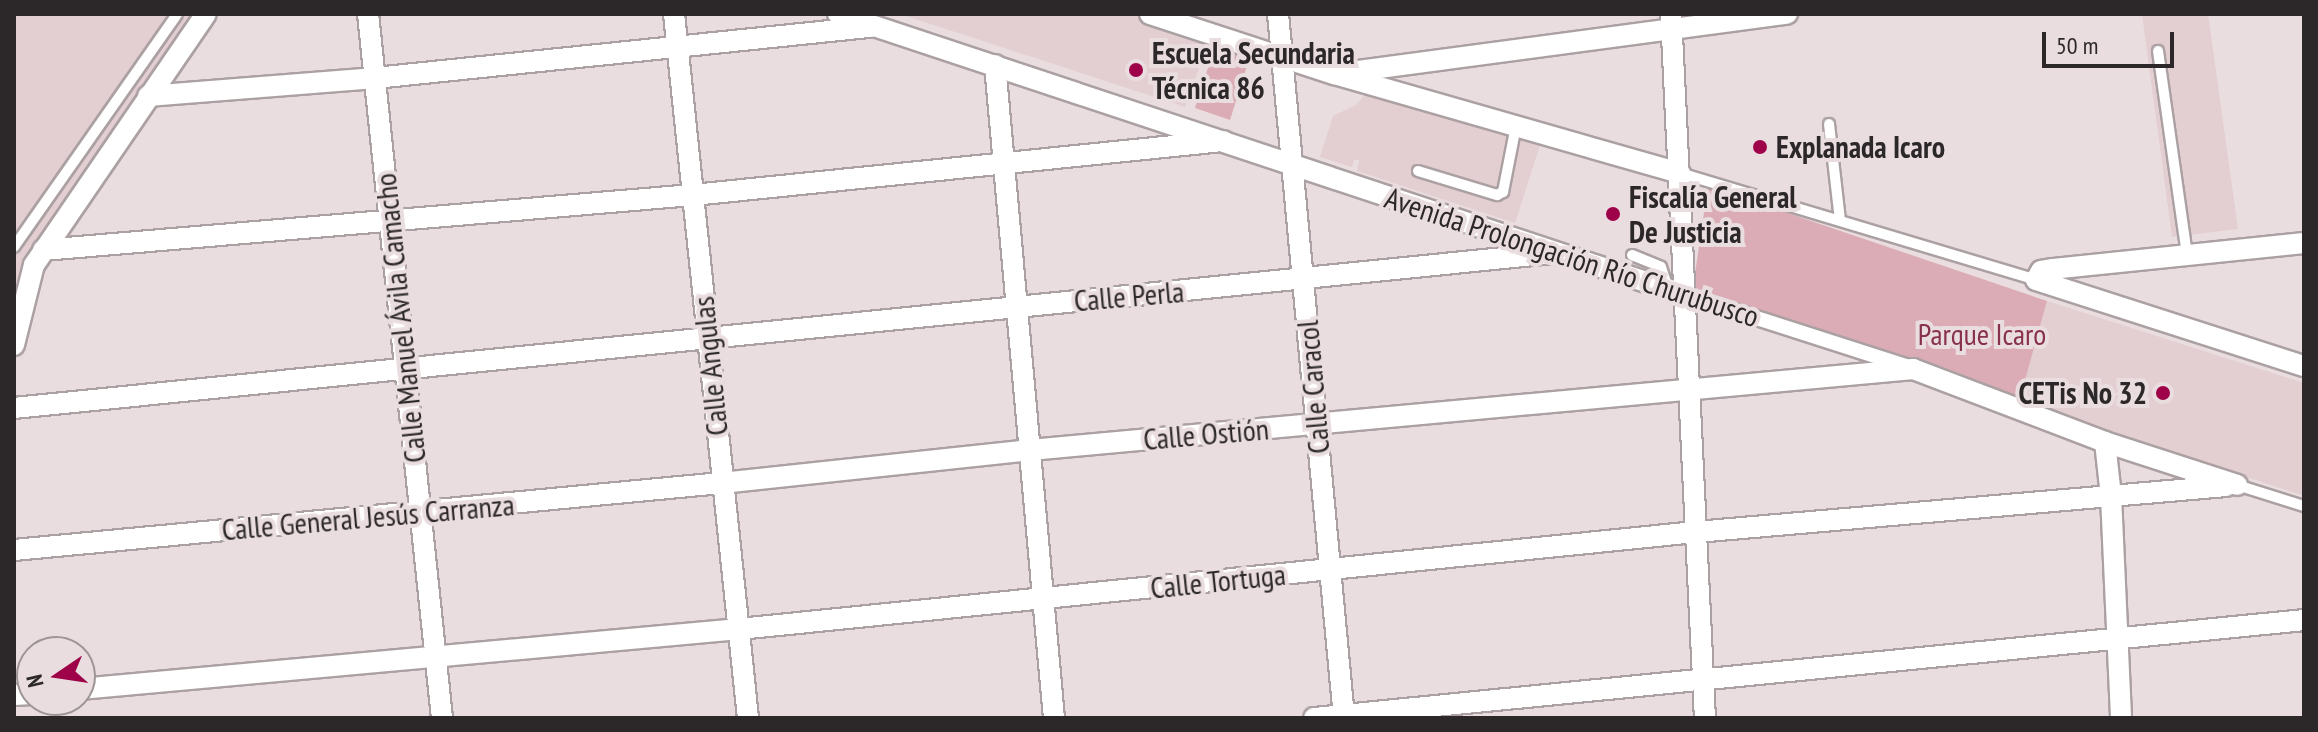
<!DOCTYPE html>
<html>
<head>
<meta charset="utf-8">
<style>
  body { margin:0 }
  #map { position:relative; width:2318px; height:732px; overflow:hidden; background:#eadddf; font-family:"PT Sans Narrow",sans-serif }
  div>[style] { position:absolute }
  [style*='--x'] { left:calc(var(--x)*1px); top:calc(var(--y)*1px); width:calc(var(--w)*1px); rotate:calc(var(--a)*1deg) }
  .built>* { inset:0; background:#e3ced2 }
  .green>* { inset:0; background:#dbacb5 }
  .roads { filter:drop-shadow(2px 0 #aba0a2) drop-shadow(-2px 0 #aba0a2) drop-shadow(0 2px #aba0a2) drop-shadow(0 -2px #aba0a2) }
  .service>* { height:10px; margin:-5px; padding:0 5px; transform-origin:5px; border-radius:5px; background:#fff }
  .pedestrian>* { height:14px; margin:-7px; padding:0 7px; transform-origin:7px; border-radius:7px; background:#fff }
  .minor>* { height:20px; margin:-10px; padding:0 10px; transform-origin:10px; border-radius:10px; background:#fff }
  .dots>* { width:22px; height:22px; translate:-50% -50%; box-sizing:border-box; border:4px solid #eadddf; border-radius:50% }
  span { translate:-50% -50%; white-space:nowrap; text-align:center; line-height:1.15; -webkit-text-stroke:8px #eadddf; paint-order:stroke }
  .poi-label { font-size:30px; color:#2c2829; font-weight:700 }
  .left { translate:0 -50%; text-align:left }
  .right { translate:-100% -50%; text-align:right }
  .street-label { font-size:30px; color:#2c2829 }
  .park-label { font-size:30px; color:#88314c }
  .frame { position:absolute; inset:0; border:16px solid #2c2829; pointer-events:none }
  .north { position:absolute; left:16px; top:636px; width:80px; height:80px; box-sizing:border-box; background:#eadddf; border:2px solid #9e9596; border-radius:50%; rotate:257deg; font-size:22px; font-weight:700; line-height:32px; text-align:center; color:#2c2829 }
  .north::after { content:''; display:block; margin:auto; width:28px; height:36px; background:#9e0349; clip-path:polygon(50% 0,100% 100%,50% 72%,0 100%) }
  .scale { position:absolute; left:2042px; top:32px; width:132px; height:36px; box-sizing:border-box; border:4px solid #2c2829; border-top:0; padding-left:10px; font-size:24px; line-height:28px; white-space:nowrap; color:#2c2829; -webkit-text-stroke:6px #eadddf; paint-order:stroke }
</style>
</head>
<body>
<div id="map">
  <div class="built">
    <div style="clip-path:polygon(14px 14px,197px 14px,24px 263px,14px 307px)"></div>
    <div style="clip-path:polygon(900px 14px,1136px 14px,1210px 38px,1185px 107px)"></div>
    <div style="clip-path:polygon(2142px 14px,2208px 14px,2238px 229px,2172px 237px)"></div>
    <div style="clip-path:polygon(1368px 91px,1541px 142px,1515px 223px,1357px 171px,1359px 160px,1354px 160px,1352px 167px,1320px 157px,1333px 116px,1356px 105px)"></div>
    <div style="clip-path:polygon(2047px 301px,2304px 383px,2304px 496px,2019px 402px)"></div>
  </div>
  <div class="green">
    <div style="clip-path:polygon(1216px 43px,1251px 53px,1230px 120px,1195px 108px)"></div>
    <div style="clip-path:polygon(1708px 186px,2047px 301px,2019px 402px,1693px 287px)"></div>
  </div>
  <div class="roads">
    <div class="service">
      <div style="--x:2158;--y:51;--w:206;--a:81.9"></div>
      <div style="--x:1829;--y:124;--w:97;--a:83.5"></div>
      <div style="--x:1418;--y:171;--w:83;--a:16.9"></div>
      <div style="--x:1497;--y:195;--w:7;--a:-27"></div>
      <div style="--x:1503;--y:192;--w:67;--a:-78.9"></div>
      <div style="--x:1680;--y:173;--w:372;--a:16.7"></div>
      <div style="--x:14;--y:247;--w:284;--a:-55"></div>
      <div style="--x:1632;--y:255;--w:31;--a:22"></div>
      <div style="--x:1661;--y:267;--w:22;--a:72"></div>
      <div style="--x:2237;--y:485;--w:70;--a:17.4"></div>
    </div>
    <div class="pedestrian">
      <div style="--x:1685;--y:295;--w:232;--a:17.8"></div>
    </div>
    <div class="minor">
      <div style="--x:368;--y:14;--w:708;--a:84"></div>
      <div style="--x:674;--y:14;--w:708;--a:84"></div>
      <div style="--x:838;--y:14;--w:892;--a:18.35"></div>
      <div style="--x:1150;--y:14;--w:194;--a:18.1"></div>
      <div style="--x:1334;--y:74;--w:360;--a:16"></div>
      <div style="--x:1278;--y:14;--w:707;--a:84.64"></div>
      <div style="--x:1671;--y:14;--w:705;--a:87.24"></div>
      <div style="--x:995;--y:65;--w:656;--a:84.84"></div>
      <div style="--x:1342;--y:73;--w:449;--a:-7.6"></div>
      <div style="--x:148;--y:96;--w:228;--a:-4.5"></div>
      <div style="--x:375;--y:78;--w:497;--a:-5.9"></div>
      <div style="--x:2304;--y:243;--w:252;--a:174.1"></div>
      <div style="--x:2053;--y:269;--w:12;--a:171"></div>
      <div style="--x:2041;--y:271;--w:10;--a:119"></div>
      <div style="--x:2036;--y:280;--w:281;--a:17.8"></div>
      <div style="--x:43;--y:250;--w:652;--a:-4.84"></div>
      <div style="--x:693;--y:195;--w:533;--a:-5.82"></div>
      <div style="--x:14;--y:345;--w:82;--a:-76"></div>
      <div style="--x:34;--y:265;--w:304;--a:-55.6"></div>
      <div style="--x:14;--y:408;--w:1546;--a:-5.75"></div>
      <div style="--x:2105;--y:442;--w:54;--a:83.7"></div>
      <div style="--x:2111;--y:496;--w:222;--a:87.4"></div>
      <div style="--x:14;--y:550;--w:711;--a:-5.41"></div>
      <div style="--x:722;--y:483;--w:310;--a:-6.1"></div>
      <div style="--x:1030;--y:450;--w:887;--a:-5.24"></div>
      <div style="--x:1913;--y:369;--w:205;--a:20.8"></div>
      <div style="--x:2105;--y:442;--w:139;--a:18"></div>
      <div style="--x:80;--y:689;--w:662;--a:-5.2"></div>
      <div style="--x:739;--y:629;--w:962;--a:-5.79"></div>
      <div style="--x:1696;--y:532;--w:532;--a:-4.96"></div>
      <div style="--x:14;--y:695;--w:18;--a:-3"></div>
      <div style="--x:1314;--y:718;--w:995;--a:-5.65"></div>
    </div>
  </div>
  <div class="dots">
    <div style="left:1136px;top:70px;background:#9e0349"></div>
    <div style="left:1760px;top:147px;background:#9e0349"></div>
    <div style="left:1613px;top:214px;background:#9e0349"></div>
    <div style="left:2163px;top:393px;background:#9e0349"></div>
  </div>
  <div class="poi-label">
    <span class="left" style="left:1152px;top:70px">Escuela Secundaria<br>Técnica 86</span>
    <span class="left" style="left:1776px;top:147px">Explanada Icaro</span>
    <span class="left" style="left:1629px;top:214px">Fiscalía General<br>De Justicia</span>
    <span class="right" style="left:2147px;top:393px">CETis No 32</span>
  </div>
  <div class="street-label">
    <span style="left:1572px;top:257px;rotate:18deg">Avenida Prolongación Río Churubusco</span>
    <span style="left:1129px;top:296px;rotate:-5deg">Calle Perla</span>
    <span style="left:400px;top:318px;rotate:-96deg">Calle Manuel Ávila Camacho</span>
    <span style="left:710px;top:366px;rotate:-96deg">Calle Angulas</span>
    <span style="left:1313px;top:387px;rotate:-95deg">Calle Caracol</span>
    <span style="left:1206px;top:434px;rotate:-5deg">Calle Ostión</span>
    <span style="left:368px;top:517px;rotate:-5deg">Calle General Jesús Carranza</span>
    <span style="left:1218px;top:581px;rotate:-6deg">Calle Tortuga</span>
  </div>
  <div class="park-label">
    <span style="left:1982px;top:334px">Parque Icaro</span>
  </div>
  <div class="frame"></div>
  <div class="north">N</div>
  <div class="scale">50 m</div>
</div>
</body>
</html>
